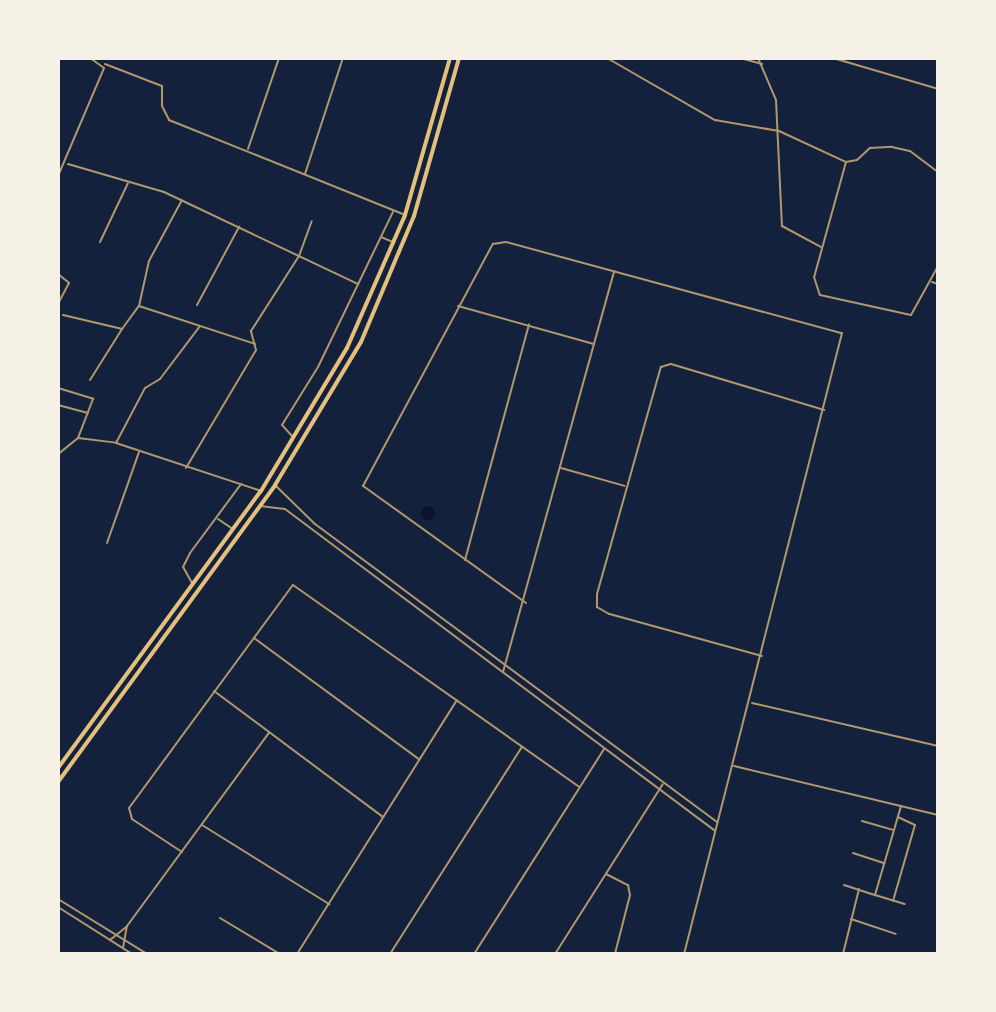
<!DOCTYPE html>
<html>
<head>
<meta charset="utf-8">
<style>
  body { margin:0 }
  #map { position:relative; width:996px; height:1012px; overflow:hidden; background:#14213d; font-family:Montserrat,sans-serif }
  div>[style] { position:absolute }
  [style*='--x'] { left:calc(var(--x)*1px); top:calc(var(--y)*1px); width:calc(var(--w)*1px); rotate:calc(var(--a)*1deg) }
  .water>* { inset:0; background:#0b132b }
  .round { border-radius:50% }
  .minor>* { height:2px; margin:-1px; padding:0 1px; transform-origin:1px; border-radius:1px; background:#b1986c }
  .trunk>* { height:4px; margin:-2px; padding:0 2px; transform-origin:2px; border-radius:2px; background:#e5c07b }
  span { translate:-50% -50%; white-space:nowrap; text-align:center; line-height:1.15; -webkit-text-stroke:6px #f6f1e7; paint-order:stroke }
  .frame { position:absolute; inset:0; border:60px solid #f6f1e7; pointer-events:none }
</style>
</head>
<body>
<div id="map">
  <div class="water">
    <div class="round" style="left:421px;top:506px;width:14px;height:14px"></div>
  </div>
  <div class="minor">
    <div style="--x:607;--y:58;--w:125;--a:29.9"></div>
    <div style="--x:715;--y:120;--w:65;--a:9.8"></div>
    <div style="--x:779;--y:131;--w:74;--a:24.8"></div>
    <div style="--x:846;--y:162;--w:11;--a:-10"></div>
    <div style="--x:857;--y:160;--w:18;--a:-43"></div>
    <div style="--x:870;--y:148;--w:22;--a:-3"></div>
    <div style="--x:892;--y:147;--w:18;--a:13"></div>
    <div style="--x:910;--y:151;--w:35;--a:37"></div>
    <div style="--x:740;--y:58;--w:23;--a:15"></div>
    <div style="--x:758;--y:58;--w:46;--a:66.8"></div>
    <div style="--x:776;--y:100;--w:126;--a:87.3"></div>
    <div style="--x:782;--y:226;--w:44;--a:28.3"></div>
    <div style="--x:833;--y:58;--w:109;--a:16.4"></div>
    <div style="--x:105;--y:64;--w:61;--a:21.1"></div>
    <div style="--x:162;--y:86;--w:20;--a:90"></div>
    <div style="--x:162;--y:106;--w:16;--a:63"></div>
    <div style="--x:169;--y:120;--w:254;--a:21.9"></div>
    <div style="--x:248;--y:149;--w:96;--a:-71.2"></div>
    <div style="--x:846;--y:162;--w:119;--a:105.5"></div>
    <div style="--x:814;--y:277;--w:19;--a:72"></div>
    <div style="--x:820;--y:295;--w:93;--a:12.4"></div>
    <div style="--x:911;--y:315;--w:56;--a:-61.1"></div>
    <div style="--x:68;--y:164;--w:100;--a:16.3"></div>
    <div style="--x:164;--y:192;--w:215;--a:25.4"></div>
    <div style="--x:305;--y:174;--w:122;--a:-71.9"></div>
    <div style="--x:58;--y:176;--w:117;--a:-66.9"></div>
    <div style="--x:104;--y:68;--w:17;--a:-144"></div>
    <div style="--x:381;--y:237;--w:13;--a:23"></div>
    <div style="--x:100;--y:242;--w:65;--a:-64.6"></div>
    <div style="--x:58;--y:274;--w:14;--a:39"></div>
    <div style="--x:69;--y:283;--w:24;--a:118"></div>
    <div style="--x:932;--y:282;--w:6;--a:18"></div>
    <div style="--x:197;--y:305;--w:89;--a:-61.7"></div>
    <div style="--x:139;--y:306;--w:122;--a:18.1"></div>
    <div style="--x:458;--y:306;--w:141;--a:15.6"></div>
    <div style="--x:63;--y:315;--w:61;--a:13.3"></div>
    <div style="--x:122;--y:329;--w:29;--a:-54"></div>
    <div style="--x:139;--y:306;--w:46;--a:-77.5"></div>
    <div style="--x:149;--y:261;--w:69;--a:-61.6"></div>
    <div style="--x:90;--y:380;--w:60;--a:-57.9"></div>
    <div style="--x:58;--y:388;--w:37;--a:17"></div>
    <div style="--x:93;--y:399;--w:42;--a:111"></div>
    <div style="--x:78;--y:438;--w:26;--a:141"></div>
    <div style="--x:58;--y:405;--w:31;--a:15"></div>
    <div style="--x:292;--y:436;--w:15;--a:-132"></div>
    <div style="--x:282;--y:425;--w:68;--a:-58.2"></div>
    <div style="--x:318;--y:367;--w:172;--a:-64.2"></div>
    <div style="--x:78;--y:438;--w:38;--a:7"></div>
    <div style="--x:116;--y:443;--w:153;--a:18.3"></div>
    <div style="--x:116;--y:443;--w:62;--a:-62.2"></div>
    <div style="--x:145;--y:388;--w:17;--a:-31"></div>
    <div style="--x:160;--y:379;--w:66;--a:-53"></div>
    <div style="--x:186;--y:468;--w:137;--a:-59.3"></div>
    <div style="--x:256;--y:350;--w:20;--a:-105"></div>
    <div style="--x:251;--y:331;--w:89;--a:-57.4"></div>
    <div style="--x:299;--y:256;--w:37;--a:-70"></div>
    <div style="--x:561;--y:468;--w:66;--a:15.7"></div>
    <div style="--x:276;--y:486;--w:54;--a:44.3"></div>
    <div style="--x:315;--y:524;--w:500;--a:36.55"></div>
    <div style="--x:260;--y:506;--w:25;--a:7"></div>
    <div style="--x:285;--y:509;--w:536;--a:36.81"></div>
    <div style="--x:218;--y:519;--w:18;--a:34"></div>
    <div style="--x:107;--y:543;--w:96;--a:-70.6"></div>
    <div style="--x:465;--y:560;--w:244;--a:-74.8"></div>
    <div style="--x:192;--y:583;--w:18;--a:-119"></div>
    <div style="--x:183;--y:567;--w:16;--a:-63"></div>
    <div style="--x:190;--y:553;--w:86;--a:-53.5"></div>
    <div style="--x:526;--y:603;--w:201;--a:-144.3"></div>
    <div style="--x:363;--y:486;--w:275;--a:-61.8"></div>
    <div style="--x:493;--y:244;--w:13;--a:-9"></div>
    <div style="--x:506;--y:242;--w:348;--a:15.2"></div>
    <div style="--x:842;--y:333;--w:641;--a:104.27"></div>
    <div style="--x:254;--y:638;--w:205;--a:36.3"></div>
    <div style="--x:762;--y:656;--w:159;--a:-164.6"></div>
    <div style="--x:609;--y:614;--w:14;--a:-150"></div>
    <div style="--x:597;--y:607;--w:13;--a:-90"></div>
    <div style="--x:597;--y:594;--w:236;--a:-74.3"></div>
    <div style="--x:661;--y:367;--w:10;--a:-17"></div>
    <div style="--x:671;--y:364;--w:160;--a:16.7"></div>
    <div style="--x:503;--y:672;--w:416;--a:-74.5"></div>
    <div style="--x:214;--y:691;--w:211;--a:36.7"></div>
    <div style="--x:752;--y:703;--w:191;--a:13"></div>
    <div style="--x:734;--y:766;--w:210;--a:13.5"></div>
    <div style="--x:862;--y:821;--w:33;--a:16"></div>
    <div style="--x:202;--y:825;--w:150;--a:31.9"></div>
    <div style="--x:182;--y:852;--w:60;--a:-146.6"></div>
    <div style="--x:132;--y:819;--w:11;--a:-105"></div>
    <div style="--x:129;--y:808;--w:277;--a:-53.7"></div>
    <div style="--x:293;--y:585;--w:350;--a:35.2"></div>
    <div style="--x:853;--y:853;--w:33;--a:18"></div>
    <div style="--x:606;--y:874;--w:25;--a:27"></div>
    <div style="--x:628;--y:885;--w:10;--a:79"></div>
    <div style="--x:630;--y:895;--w:61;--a:104.3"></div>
    <div style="--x:844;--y:885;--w:33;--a:18"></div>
    <div style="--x:875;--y:895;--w:93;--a:-73.7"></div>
    <div style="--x:875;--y:895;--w:31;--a:17"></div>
    <div style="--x:58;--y:899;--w:105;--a:31.7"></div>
    <div style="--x:893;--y:901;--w:79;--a:-73.9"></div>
    <div style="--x:915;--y:825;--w:19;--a:-155"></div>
    <div style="--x:58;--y:907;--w:88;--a:32.4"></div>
    <div style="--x:220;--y:918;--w:70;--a:31"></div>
    <div style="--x:851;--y:919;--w:47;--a:18.4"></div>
    <div style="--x:110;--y:940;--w:22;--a:-39"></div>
    <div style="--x:127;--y:926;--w:240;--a:-53.7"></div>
    <div style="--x:123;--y:948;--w:22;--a:-80"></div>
    <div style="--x:297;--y:954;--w:300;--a:-57.8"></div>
    <div style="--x:390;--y:954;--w:246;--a:-57.5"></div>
    <div style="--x:474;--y:954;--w:243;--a:-57.6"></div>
    <div style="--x:555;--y:954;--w:201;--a:-57.6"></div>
    <div style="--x:843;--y:954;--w:67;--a:-76.2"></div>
  </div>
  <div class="trunk">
    <div style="--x:58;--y:768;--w:343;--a:-53.8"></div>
    <div style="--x:261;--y:491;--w:167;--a:-59"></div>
    <div style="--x:347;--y:348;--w:145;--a:-66.4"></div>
    <div style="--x:405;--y:215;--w:163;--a:-74"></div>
    <div style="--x:58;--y:782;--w:368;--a:-53.8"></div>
    <div style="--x:275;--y:485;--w:167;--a:-59"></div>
    <div style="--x:361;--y:342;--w:137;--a:-67.2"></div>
    <div style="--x:414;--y:216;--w:164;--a:-74.1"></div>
  </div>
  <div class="frame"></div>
</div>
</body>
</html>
